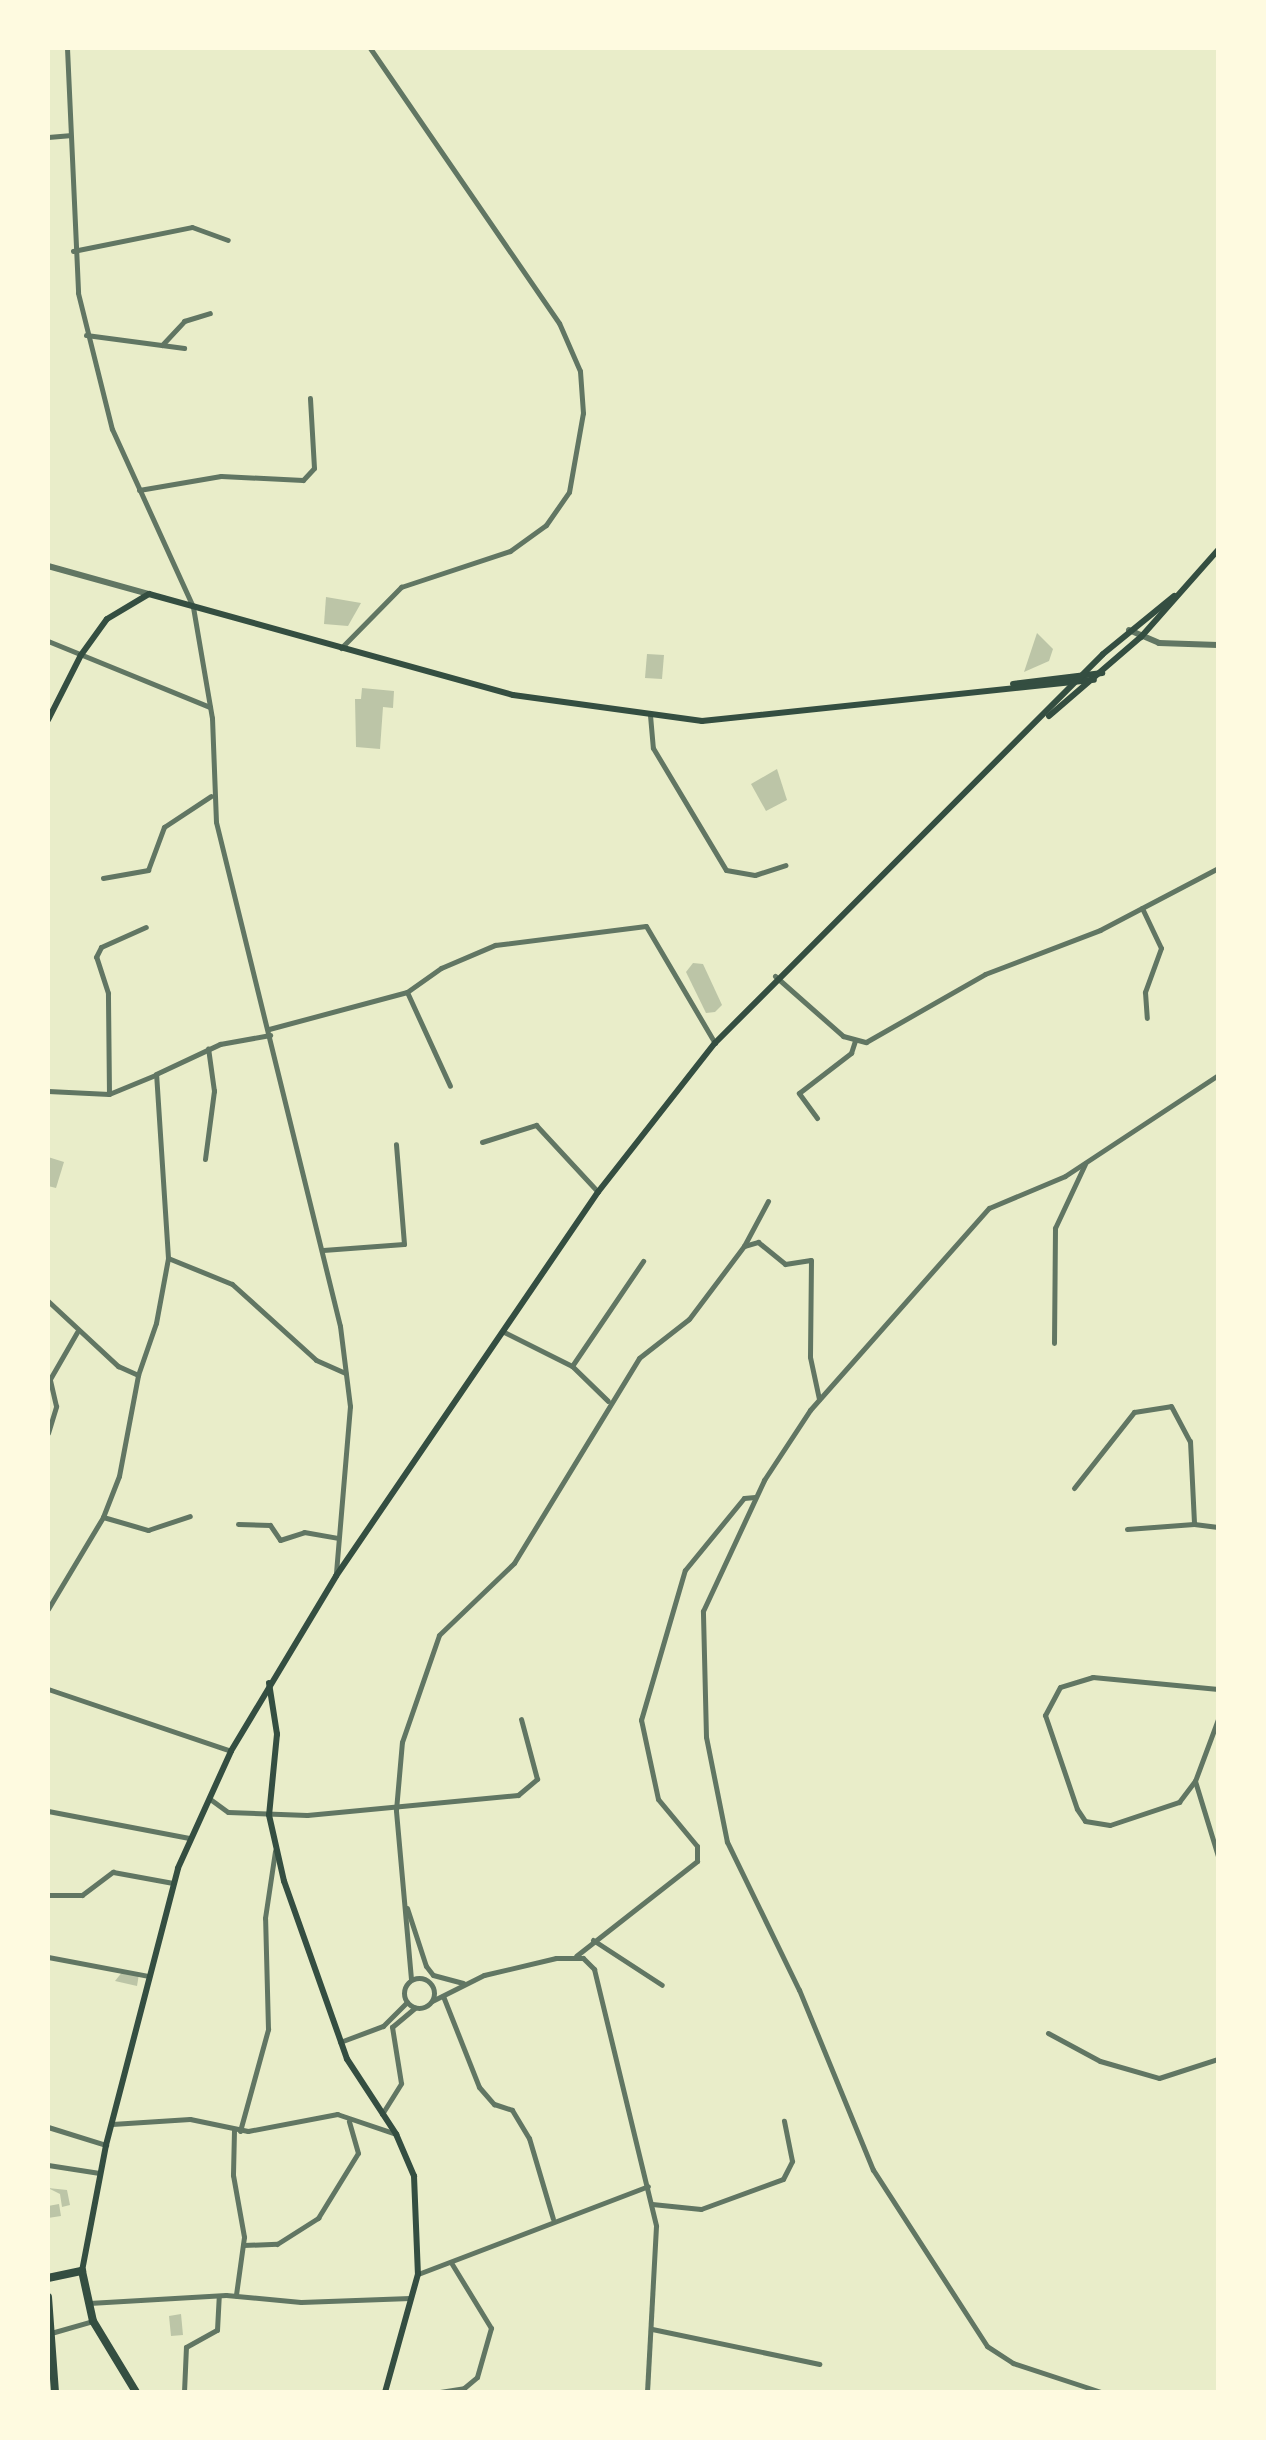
<!DOCTYPE html>
<html>
<head>
<meta charset="utf-8">
<style>
  body { margin:0 }
  #map { position:relative; width:1266px; height:2440px; overflow:hidden; background:#e9edc9; font-family:Manrope,sans-serif }
  div>[style] { position:absolute }
  [style*='--x'] { left:calc(var(--x)*1px); top:calc(var(--y)*1px); width:calc(var(--w)*1px); rotate:calc(var(--a)*1deg) }
  .building>* { inset:0; background:#bcc5a7 }
  .minor>* { height:5px; margin:-2.5px; padding:0 2.5px; transform-origin:2.5px; border-radius:2.5px; background:#617663 }
  .minor>.ring { margin:-2.5px; padding:0; box-sizing:content-box; background:none; border:5px solid #617663; border-radius:50% }
  .tertiary>* { height:6px; margin:-3px; padding:0 3px; transform-origin:3px; border-radius:3px; background:#617663 }
  .secondary>* { height:6px; margin:-3px; padding:0 3px; transform-origin:3px; border-radius:3px; background:#344e41 }
  .primary>* { height:8px; margin:-4px; padding:0 4px; transform-origin:4px; border-radius:4px; background:#344e41 }
  span { translate:-50% -50%; white-space:nowrap; text-align:center; line-height:1.15; -webkit-text-stroke:8px #fefae0; paint-order:stroke }
  .frame { position:absolute; inset:0; border:50px solid #fefae0; pointer-events:none }
</style>
</head>
<body>
<div id="map">
  <div class="building">
    <div style="clip-path:polygon(326px 597px,361px 603px,348px 626px,324px 624px)"></div>
    <div style="clip-path:polygon(1037px 633px,1053px 649px,1049px 661px,1024px 672px)"></div>
    <div style="clip-path:polygon(647px 654px,664px 655px,662px 679px,645px 678px)"></div>
    <div style="clip-path:polygon(362px 688px,394px 691px,393px 708px,383px 707px,380px 749px,356px 747px,355px 699px,361px 699px)"></div>
    <div style="clip-path:polygon(777px 769px,787px 800px,766px 811px,751px 784px)"></div>
    <div style="clip-path:polygon(693px 963px,703px 964px,722px 1005px,715px 1012px,706px 1013px,686px 972px)"></div>
    <div style="clip-path:polygon(48px 1157px,64px 1162px,56px 1188px,48px 1186px)"></div>
    <div style="clip-path:polygon(123px 1971px,139px 1974px,137px 1986px,115px 1981px)"></div>
    <div style="clip-path:polygon(48px 2188px,67px 2190px,70px 2205px,62px 2207px,60px 2194px)"></div>
    <div style="clip-path:polygon(59px 2204px,61px 2216px,48px 2218px,48px 2206px)"></div>
    <div style="clip-path:polygon(181px 2314px,183px 2335px,171px 2336px,169px 2316px)"></div>
  </div>
  <div class="minor">
    <div style="--x:67;--y:48;--w:245;--a:87.4"></div>
    <div style="--x:78;--y:293;--w:140;--a:76"></div>
    <div style="--x:112;--y:429;--w:196;--a:65.5"></div>
    <div style="--x:193;--y:607;--w:113;--a:80.3"></div>
    <div style="--x:212;--y:718;--w:104;--a:87.8"></div>
    <div style="--x:216;--y:822;--w:519;--a:76.18"></div>
    <div style="--x:340;--y:1326;--w:81;--a:82.9"></div>
    <div style="--x:350;--y:1406;--w:168;--a:94.8"></div>
    <div style="--x:48;--y:137;--w:21;--a:-5"></div>
    <div style="--x:73;--y:251;--w:121;--a:-11.4"></div>
    <div style="--x:192;--y:227;--w:38;--a:20"></div>
    <div style="--x:86;--y:335;--w:99;--a:7.6"></div>
    <div style="--x:162;--y:345;--w:33;--a:-47"></div>
    <div style="--x:184;--y:321;--w:27;--a:-17"></div>
    <div style="--x:139;--y:490;--w:83;--a:-9.7"></div>
    <div style="--x:221;--y:476;--w:82;--a:2.8"></div>
    <div style="--x:303;--y:480;--w:16;--a:-47"></div>
    <div style="--x:314;--y:468;--w:70;--a:-93.3"></div>
    <div style="--x:48;--y:641;--w:175;--a:22.2"></div>
    <div style="--x:341;--y:648;--w:86;--a:-45.5"></div>
    <div style="--x:401;--y:587;--w:115;--a:-18.3"></div>
    <div style="--x:510;--y:551;--w:44;--a:-35.8"></div>
    <div style="--x:546;--y:525;--w:40;--a:-55.1"></div>
    <div style="--x:569;--y:492;--w:80;--a:-80"></div>
    <div style="--x:583;--y:413;--w:42;--a:-94.1"></div>
    <div style="--x:580;--y:371;--w:52;--a:-113.6"></div>
    <div style="--x:559;--y:323;--w:334;--a:-124.5"></div>
    <div style="--x:650;--y:715;--w:33;--a:85"></div>
    <div style="--x:653;--y:748;--w:142;--a:59.1"></div>
    <div style="--x:726;--y:870;--w:29;--a:10"></div>
    <div style="--x:755;--y:875;--w:32;--a:-18"></div>
    <div style="--x:103;--y:878;--w:46;--a:-10.1"></div>
    <div style="--x:148;--y:870;--w:46;--a:-69.6"></div>
    <div style="--x:164;--y:827;--w:56;--a:-33.4"></div>
    <div style="--x:1142;--y:908;--w:44;--a:64.6"></div>
    <div style="--x:1161;--y:948;--w:47;--a:110"></div>
    <div style="--x:1145;--y:992;--w:26;--a:86"></div>
    <div style="--x:775;--y:976;--w:91;--a:41.4"></div>
    <div style="--x:843;--y:1036;--w:24;--a:15"></div>
    <div style="--x:866;--y:1042;--w:137;--a:-29.7"></div>
    <div style="--x:985;--y:974;--w:123;--a:-20.9"></div>
    <div style="--x:1100;--y:930;--w:133;--a:-27.7"></div>
    <div style="--x:407;--y:992;--w:42;--a:-35.2"></div>
    <div style="--x:441;--y:968;--w:59;--a:-23.1"></div>
    <div style="--x:495;--y:945;--w:152;--a:-7.2"></div>
    <div style="--x:646;--y:926;--w:136;--a:59.5"></div>
    <div style="--x:269;--y:1029;--w:143;--a:-15"></div>
    <div style="--x:407;--y:992;--w:103;--a:65.4"></div>
    <div style="--x:48;--y:1091;--w:61;--a:2.8"></div>
    <div style="--x:109;--y:1094;--w:50;--a:-22.4"></div>
    <div style="--x:109;--y:1094;--w:101;--a:-90.6"></div>
    <div style="--x:108;--y:993;--w:38;--a:-108"></div>
    <div style="--x:96;--y:957;--w:11;--a:-63"></div>
    <div style="--x:101;--y:947;--w:49;--a:-24"></div>
    <div style="--x:817;--y:1118;--w:31;--a:-126"></div>
    <div style="--x:799;--y:1093;--w:66;--a:-37.6"></div>
    <div style="--x:851;--y:1053;--w:13;--a:-72"></div>
    <div style="--x:482;--y:1142;--w:57;--a:-17.5"></div>
    <div style="--x:536;--y:1125;--w:91;--a:47.2"></div>
    <div style="--x:205;--y:1159;--w:69;--a:-82.5"></div>
    <div style="--x:214;--y:1091;--w:43;--a:-97.9"></div>
    <div style="--x:744;--y:1246;--w:51;--a:-61.9"></div>
    <div style="--x:323;--y:1250;--w:81;--a:-4.2"></div>
    <div style="--x:404;--y:1244;--w:100;--a:-94.6"></div>
    <div style="--x:168;--y:1258;--w:69;--a:22.1"></div>
    <div style="--x:232;--y:1284;--w:113;--a:42.1"></div>
    <div style="--x:316;--y:1360;--w:32;--a:24"></div>
    <div style="--x:48;--y:1301;--w:96;--a:42.9"></div>
    <div style="--x:118;--y:1366;--w:22;--a:24"></div>
    <div style="--x:504;--y:1332;--w:76;--a:26.6"></div>
    <div style="--x:572;--y:1366;--w:50;--a:44.2"></div>
    <div style="--x:1054;--y:1343;--w:115;--a:-89.5"></div>
    <div style="--x:1055;--y:1228;--w:71;--a:-64.9"></div>
    <div style="--x:572;--y:1366;--w:127;--a:-55.9"></div>
    <div style="--x:48;--y:1433;--w:28;--a:-73"></div>
    <div style="--x:56;--y:1406;--w:28;--a:-103"></div>
    <div style="--x:50;--y:1379;--w:54;--a:-60.1"></div>
    <div style="--x:1074;--y:1488;--w:97;--a:-51.7"></div>
    <div style="--x:1134;--y:1412;--w:37;--a:-9"></div>
    <div style="--x:1171;--y:1406;--w:40;--a:62"></div>
    <div style="--x:1190;--y:1441;--w:83;--a:87.2"></div>
    <div style="--x:1194;--y:1524;--w:24;--a:7"></div>
    <div style="--x:103;--y:1517;--w:47;--a:16.1"></div>
    <div style="--x:148;--y:1530;--w:44;--a:-18.4"></div>
    <div style="--x:238;--y:1524;--w:32;--a:2"></div>
    <div style="--x:270;--y:1525;--w:18;--a:56"></div>
    <div style="--x:280;--y:1540;--w:25;--a:-18"></div>
    <div style="--x:304;--y:1532;--w:34;--a:10"></div>
    <div style="--x:1127;--y:1529;--w:67;--a:-4.3"></div>
    <div style="--x:48;--y:1609;--w:107;--a:-59.1"></div>
    <div style="--x:103;--y:1517;--w:44;--a:-68.7"></div>
    <div style="--x:119;--y:1476;--w:103;--a:-79.3"></div>
    <div style="--x:138;--y:1375;--w:55;--a:-70.9"></div>
    <div style="--x:156;--y:1323;--w:66;--a:-79.5"></div>
    <div style="--x:168;--y:1258;--w:184;--a:-93.7"></div>
    <div style="--x:156;--y:1074;--w:71;--a:-25.1"></div>
    <div style="--x:220;--y:1044;--w:51;--a:-10.2"></div>
    <div style="--x:48;--y:1689;--w:193;--a:18.7"></div>
    <div style="--x:1218;--y:1689;--w:126;--a:-174.5"></div>
    <div style="--x:1093;--y:1677;--w:34;--a:163"></div>
    <div style="--x:1060;--y:1687;--w:32;--a:118"></div>
    <div style="--x:1045;--y:1715;--w:99;--a:71.2"></div>
    <div style="--x:1077;--y:1809;--w:14;--a:56"></div>
    <div style="--x:1085;--y:1821;--w:25;--a:9"></div>
    <div style="--x:1110;--y:1825;--w:73;--a:-18.4"></div>
    <div style="--x:1179;--y:1802;--w:26;--a:-53"></div>
    <div style="--x:1195;--y:1781;--w:66;--a:-69.6"></div>
    <div style="--x:1195;--y:1781;--w:78;--a:73"></div>
    <div style="--x:210;--y:1799;--w:22;--a:36"></div>
    <div style="--x:228;--y:1812;--w:79;--a:2.2"></div>
    <div style="--x:307;--y:1815;--w:212;--a:-5.4"></div>
    <div style="--x:518;--y:1795;--w:25;--a:-40"></div>
    <div style="--x:537;--y:1779;--w:62;--a:-104.9"></div>
    <div style="--x:48;--y:1811;--w:145;--a:10.8"></div>
    <div style="--x:48;--y:1895;--w:34;--a:0"></div>
    <div style="--x:82;--y:1895;--w:39;--a:-37"></div>
    <div style="--x:113;--y:1872;--w:61;--a:10.4"></div>
    <div style="--x:407;--y:1908;--w:61;--a:71.9"></div>
    <div style="--x:426;--y:1966;--w:11;--a:52"></div>
    <div style="--x:433;--y:1975;--w:31;--a:15"></div>
    <div style="--x:593;--y:1940;--w:82;--a:33.1"></div>
    <div style="--x:576;--y:1956;--w:154;--a:-38.1"></div>
    <div style="--x:697;--y:1861;--w:15;--a:-90"></div>
    <div style="--x:697;--y:1846;--w:61;--a:-129.7"></div>
    <div style="--x:658;--y:1799;--w:81;--a:-102.1"></div>
    <div style="--x:641;--y:1720;--w:156;--a:-73.7"></div>
    <div style="--x:685;--y:1570;--w:93;--a:-50.7"></div>
    <div style="--x:744;--y:1498;--w:11;--a:-5"></div>
    <div style="--x:48;--y:1957;--w:103;--a:10.7"></div>
    <div class="ring" style="left:404px;top:1978px;width:25px;height:25px"></div>
    <div style="--x:411;--y:1979;--w:170;--a:-95.1"></div>
    <div style="--x:396;--y:1810;--w:68;--a:-85"></div>
    <div style="--x:402;--y:1742;--w:113;--a:-70.9"></div>
    <div style="--x:439;--y:1635;--w:104;--a:-43.8"></div>
    <div style="--x:514;--y:1563;--w:240;--a:-58.6"></div>
    <div style="--x:639;--y:1358;--w:63;--a:-38"></div>
    <div style="--x:689;--y:1319;--w:91;--a:-53"></div>
    <div style="--x:744;--y:1246;--w:15;--a:-16"></div>
    <div style="--x:758;--y:1242;--w:35;--a:39"></div>
    <div style="--x:785;--y:1264;--w:26;--a:-9"></div>
    <div style="--x:811;--y:1260;--w:97;--a:90.6"></div>
    <div style="--x:810;--y:1357;--w:43;--a:77.9"></div>
    <div style="--x:443;--y:1996;--w:98;--a:68.4"></div>
    <div style="--x:479;--y:2087;--w:23;--a:49"></div>
    <div style="--x:494;--y:2104;--w:19;--a:18"></div>
    <div style="--x:512;--y:2110;--w:33;--a:59"></div>
    <div style="--x:529;--y:2138;--w:84;--a:73.5"></div>
    <div style="--x:432;--y:2001;--w:58;--a:-26.6"></div>
    <div style="--x:484;--y:1975;--w:74;--a:-13.3"></div>
    <div style="--x:556;--y:1958;--w:27;--a:0"></div>
    <div style="--x:583;--y:1958;--w:16;--a:45"></div>
    <div style="--x:594;--y:1969;--w:264;--a:76.4"></div>
    <div style="--x:656;--y:2226;--w:166;--a:93.1"></div>
    <div style="--x:1048;--y:2033;--w:59;--a:28.3"></div>
    <div style="--x:1100;--y:2061;--w:61;--a:16.1"></div>
    <div style="--x:1159;--y:2078;--w:62;--a:-17.9"></div>
    <div style="--x:340;--y:2042;--w:46;--a:-20.4"></div>
    <div style="--x:383;--y:2026;--w:34;--a:-45"></div>
    <div style="--x:382;--y:2114;--w:36;--a:-58"></div>
    <div style="--x:401;--y:2083;--w:57;--a:-99.1"></div>
    <div style="--x:392;--y:2027;--w:30;--a:-40"></div>
    <div style="--x:112;--y:2124;--w:78;--a:-3.7"></div>
    <div style="--x:190;--y:2119;--w:59;--a:11.7"></div>
    <div style="--x:248;--y:2131;--w:91;--a:-10.8"></div>
    <div style="--x:337;--y:2114;--w:62;--a:18.7"></div>
    <div style="--x:48;--y:2127;--w:61;--a:17.2"></div>
    <div style="--x:234;--y:2130;--w:45;--a:91.3"></div>
    <div style="--x:233;--y:2175;--w:63;--a:79.9"></div>
    <div style="--x:244;--y:2237;--w:59;--a:97.9"></div>
    <div style="--x:240;--y:2131;--w:106;--a:-74.6"></div>
    <div style="--x:268;--y:2029;--w:111;--a:-91.5"></div>
    <div style="--x:265;--y:1918;--w:68;--a:-81.5"></div>
    <div style="--x:48;--y:2165;--w:52;--a:8.9"></div>
    <div style="--x:652;--y:2204;--w:49;--a:5.8"></div>
    <div style="--x:701;--y:2209;--w:87;--a:-20.1"></div>
    <div style="--x:783;--y:2179;--w:20;--a:-63"></div>
    <div style="--x:792;--y:2161;--w:41;--a:-101.3"></div>
    <div style="--x:243;--y:2245;--w:34;--a:-2"></div>
    <div style="--x:277;--y:2244;--w:49;--a:-32.4"></div>
    <div style="--x:318;--y:2218;--w:76;--a:-58.4"></div>
    <div style="--x:358;--y:2153;--w:33;--a:-106"></div>
    <div style="--x:418;--y:2274;--w:246;--a:-20.9"></div>
    <div style="--x:89;--y:2303;--w:137;--a:-3.3"></div>
    <div style="--x:226;--y:2295;--w:75;--a:5.3"></div>
    <div style="--x:301;--y:2302;--w:109;--a:-2.1"></div>
    <div style="--x:652;--y:2329;--w:171;--a:11.8"></div>
    <div style="--x:51;--y:2333;--w:44;--a:-15.9"></div>
    <div style="--x:184;--y:2392;--w:45;--a:-87.5"></div>
    <div style="--x:186;--y:2347;--w:35;--a:-29"></div>
    <div style="--x:217;--y:2330;--w:34;--a:-87"></div>
    <div style="--x:440;--y:2392;--w:24;--a:-9"></div>
    <div style="--x:464;--y:2388;--w:17;--a:-40"></div>
    <div style="--x:477;--y:2377;--w:51;--a:-74.1"></div>
    <div style="--x:491;--y:2328;--w:75;--a:-121.4"></div>
    <div style="--x:1101;--y:2392;--w:93;--a:-161.8"></div>
    <div style="--x:1013;--y:2363;--w:31;--a:-147"></div>
    <div style="--x:987;--y:2346;--w:210;--a:-122.9"></div>
    <div style="--x:873;--y:2170;--w:195;--a:-112.3"></div>
    <div style="--x:799;--y:1990;--w:165;--a:-115.9"></div>
    <div style="--x:727;--y:1842;--w:107;--a:-101.3"></div>
    <div style="--x:706;--y:1737;--w:126;--a:-91.4"></div>
    <div style="--x:703;--y:1611;--w:145;--a:-65"></div>
    <div style="--x:764;--y:1480;--w:84;--a:-56.7"></div>
    <div style="--x:810;--y:1410;--w:270;--a:-48.5"></div>
    <div style="--x:989;--y:1208;--w:82;--a:-22.8"></div>
    <div style="--x:1065;--y:1176;--w:183;--a:-33.4"></div>
  </div>
  <div class="tertiary">
    <div style="--x:48;--y:566;--w:105;--a:15.5"></div>
    <div style="--x:1129;--y:630;--w:33;--a:23"></div>
    <div style="--x:1159;--y:643;--w:59;--a:1.9"></div>
  </div>
  <div class="secondary">
    <div style="--x:1013;--y:684;--w:90;--a:-7"></div>
    <div style="--x:1049;--y:716;--w:121;--a:-40.7"></div>
    <div style="--x:1141;--y:637;--w:116;--a:-48.5"></div>
    <div style="--x:48;--y:720;--w:73;--a:-63.1"></div>
    <div style="--x:81;--y:655;--w:44;--a:-54.2"></div>
    <div style="--x:107;--y:619;--w:49;--a:-30.8"></div>
    <div style="--x:149;--y:594;--w:378;--a:15.5"></div>
    <div style="--x:513;--y:695;--w:191;--a:7.8"></div>
    <div style="--x:702;--y:721;--w:394;--a:-6"></div>
    <div style="--x:269;--y:1683;--w:52;--a:81.1"></div>
    <div style="--x:277;--y:1734;--w:81;--a:95.6"></div>
    <div style="--x:269;--y:1815;--w:68;--a:77.2"></div>
    <div style="--x:284;--y:1881;--w:189;--a:70.5"></div>
    <div style="--x:347;--y:2059;--w:90;--a:56.8"></div>
    <div style="--x:396;--y:2134;--w:46;--a:66.8"></div>
    <div style="--x:414;--y:2176;--w:98;--a:87.7"></div>
    <div style="--x:418;--y:2274;--w:123;--a:105.6"></div>
    <div style="--x:82;--y:2271;--w:128;--a:-79.2"></div>
    <div style="--x:106;--y:2145;--w:286;--a:-75.4"></div>
    <div style="--x:178;--y:1868;--w:128;--a:-65.6"></div>
    <div style="--x:231;--y:1751;--w:204;--a:-59"></div>
    <div style="--x:336;--y:1576;--w:465;--a:-55.7"></div>
    <div style="--x:598;--y:1192;--w:189;--a:-51.9"></div>
    <div style="--x:715;--y:1043;--w:549;--a:-45.07"></div>
    <div style="--x:1103;--y:654;--w:92;--a:-39.2"></div>
  </div>
  <div class="primary">
    <div style="--x:48;--y:2278;--w:35;--a:-12"></div>
    <div style="--x:82;--y:2271;--w:51;--a:77.6"></div>
    <div style="--x:93;--y:2321;--w:83;--a:58.8"></div>
    <div style="--x:48;--y:2297;--w:95;--a:85.8"></div>
  </div>
  <div class="frame"></div>
</div>
</body>
</html>
